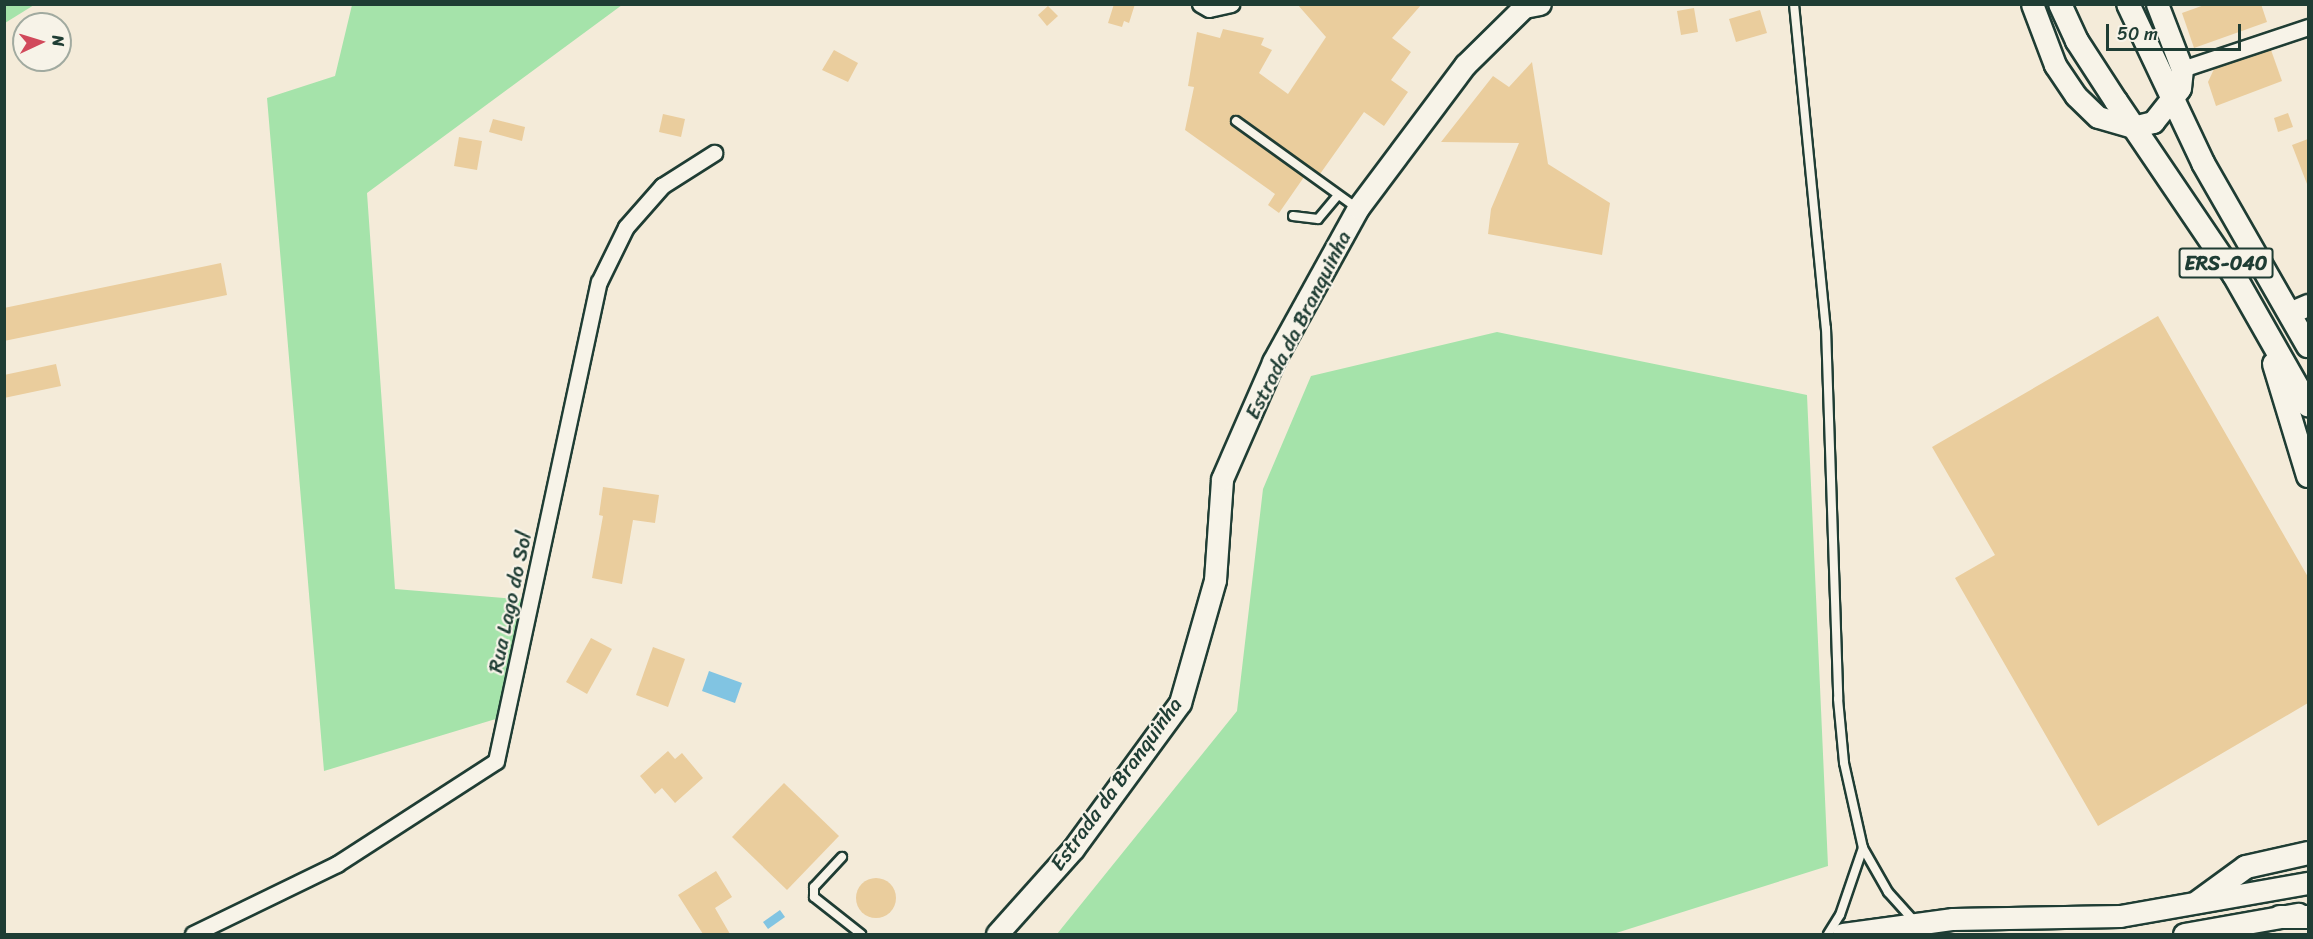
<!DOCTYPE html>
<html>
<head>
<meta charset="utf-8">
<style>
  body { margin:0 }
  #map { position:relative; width:2313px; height:939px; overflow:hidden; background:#f4ebd9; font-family:Sriracha,sans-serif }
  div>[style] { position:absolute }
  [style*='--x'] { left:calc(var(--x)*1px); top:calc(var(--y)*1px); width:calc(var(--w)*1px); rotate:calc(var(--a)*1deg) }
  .green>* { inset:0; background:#a5e3aa }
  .water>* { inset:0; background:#81c4e2 }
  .building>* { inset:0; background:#eacd9d }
  .round { border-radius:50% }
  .roads { filter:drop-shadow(2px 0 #1f3d34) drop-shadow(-2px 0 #1f3d34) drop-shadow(0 2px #1f3d34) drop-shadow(0 -2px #1f3d34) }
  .lane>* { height:8px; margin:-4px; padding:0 4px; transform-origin:4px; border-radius:4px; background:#f7f3e8 }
  .street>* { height:15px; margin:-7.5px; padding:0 7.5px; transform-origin:7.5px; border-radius:7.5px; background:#f7f3e8 }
  .secondary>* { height:21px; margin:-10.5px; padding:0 10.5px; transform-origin:10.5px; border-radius:10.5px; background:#f7f3e8 }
  .primary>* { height:22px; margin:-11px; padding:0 11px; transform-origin:11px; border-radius:11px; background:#f7f3e8 }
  span { translate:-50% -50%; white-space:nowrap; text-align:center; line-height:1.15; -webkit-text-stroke:4.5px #f7f3e8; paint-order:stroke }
  .shield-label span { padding:2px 4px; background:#f7f3e8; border:2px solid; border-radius:4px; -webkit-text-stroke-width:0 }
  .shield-label { font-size:20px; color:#1f3d34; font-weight:700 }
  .street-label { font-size:21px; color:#1f3d34 }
  .frame { position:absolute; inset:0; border:6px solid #1f3d34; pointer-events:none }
  .north { position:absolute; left:12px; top:12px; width:60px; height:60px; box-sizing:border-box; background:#f7f3e8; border:2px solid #a1aaa0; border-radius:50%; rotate:86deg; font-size:16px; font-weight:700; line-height:24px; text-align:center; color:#1f3d34 }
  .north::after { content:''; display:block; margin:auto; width:21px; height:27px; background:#d1495b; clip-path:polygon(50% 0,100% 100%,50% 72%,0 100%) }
  .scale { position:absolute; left:2106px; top:24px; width:135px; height:27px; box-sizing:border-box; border:3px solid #1f3d34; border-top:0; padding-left:8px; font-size:18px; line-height:21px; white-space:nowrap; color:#1f3d34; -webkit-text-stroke:4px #f7f3e8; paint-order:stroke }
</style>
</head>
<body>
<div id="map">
  <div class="green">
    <div style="clip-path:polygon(5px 4px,33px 4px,34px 5px,5px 23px)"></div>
    <div style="clip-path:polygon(352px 5px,622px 5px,367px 193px,395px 589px,529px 600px,499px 718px,324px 771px,267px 98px,335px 76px)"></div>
    <div style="clip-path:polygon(1497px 332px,1807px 395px,1828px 866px,1613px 934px,1057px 934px,1237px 711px,1263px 489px,1311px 376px)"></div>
  </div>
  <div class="water">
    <div style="clip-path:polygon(709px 671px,742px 683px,735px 703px,702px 691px)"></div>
    <div style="clip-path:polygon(780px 910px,785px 917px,768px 929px,763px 922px)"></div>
  </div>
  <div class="building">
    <div style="clip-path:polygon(1114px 4px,1135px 4px,1129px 23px,1124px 21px,1122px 27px,1108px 23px)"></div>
    <div style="clip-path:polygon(1297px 4px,1422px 4px,1392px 38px,1411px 52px,1391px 80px,1408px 92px,1384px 126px,1364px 112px,1320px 174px,1240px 116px,1231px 118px,1232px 126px,1304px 177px,1279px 213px,1268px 205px,1275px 194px,1185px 130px,1194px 87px,1188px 86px,1197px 32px,1220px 38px,1223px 29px,1264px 38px,1261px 45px,1272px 50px,1259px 73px,1288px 94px,1326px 37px)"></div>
    <div style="clip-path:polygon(2207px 4px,2261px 4px,2267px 22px,2194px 48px,2182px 13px)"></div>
    <div style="clip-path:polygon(1048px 6px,1058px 16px,1047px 26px,1038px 15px)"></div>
    <div style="clip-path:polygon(1694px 8px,1698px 32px,1681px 35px,1677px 11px)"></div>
    <div style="clip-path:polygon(1760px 10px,1767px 33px,1736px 42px,1729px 19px)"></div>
    <div style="clip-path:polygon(834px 50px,858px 63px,848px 82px,822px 70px)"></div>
    <div style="clip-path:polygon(2271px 50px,2282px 81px,2216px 106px,2208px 82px,2214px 69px)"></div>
    <div style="clip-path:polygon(1532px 62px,1548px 164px,1610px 203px,1602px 255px,1488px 234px,1491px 209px,1519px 143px,1441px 142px,1493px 76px,1509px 87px)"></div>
    <div style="clip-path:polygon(2288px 113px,2293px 127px,2278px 132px,2274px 118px)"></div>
    <div style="clip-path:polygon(663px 114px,685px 119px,681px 137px,659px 132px)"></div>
    <div style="clip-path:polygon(493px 119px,525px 127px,522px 141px,489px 132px)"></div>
    <div style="clip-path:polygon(459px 137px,482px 141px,477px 170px,454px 166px)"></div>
    <div style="clip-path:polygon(2308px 139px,2308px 184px,2307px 184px,2292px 145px)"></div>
    <div style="clip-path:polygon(221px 263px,227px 295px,4px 341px,4px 308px)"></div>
    <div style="clip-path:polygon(2158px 316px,2308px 577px,2308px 703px,2098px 826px,1955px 578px,1995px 555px,1932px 447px)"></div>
    <div style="clip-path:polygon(56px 364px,61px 386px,4px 398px,4px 375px)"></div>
    <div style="clip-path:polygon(603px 487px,659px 495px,655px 523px,633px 520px,622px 584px,592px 578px,603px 516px,599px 515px)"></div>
    <div style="clip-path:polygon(591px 638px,612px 649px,587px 694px,566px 682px)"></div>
    <div style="clip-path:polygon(653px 647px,685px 659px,668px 707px,636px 695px)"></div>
    <div style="clip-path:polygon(668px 751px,675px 759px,682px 753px,703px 778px,675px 803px,662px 788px,655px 794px,640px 776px)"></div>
    <div style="clip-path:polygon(784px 783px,839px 836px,787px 890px,732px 837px)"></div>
    <div style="clip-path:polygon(716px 871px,732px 897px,715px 908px,730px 934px,703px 934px,678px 895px)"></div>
    <div class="round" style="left:856px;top:878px;width:40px;height:40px"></div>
  </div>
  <div class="roads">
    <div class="lane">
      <div style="--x:1794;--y:4;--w:326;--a:84.4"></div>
      <div style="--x:1826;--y:328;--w:371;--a:88.1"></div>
      <div style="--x:1838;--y:699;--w:64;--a:84.6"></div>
      <div style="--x:1844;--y:763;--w:87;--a:77.4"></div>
      <div style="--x:1863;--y:848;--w:51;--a:60.4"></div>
      <div style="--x:1888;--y:892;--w:39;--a:48"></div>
      <div style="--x:1236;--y:121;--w:149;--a:35.7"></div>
      <div style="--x:1293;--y:216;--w:25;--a:7"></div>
      <div style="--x:1318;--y:219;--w:30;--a:-50"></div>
      <div style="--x:842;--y:857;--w:41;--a:133"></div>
      <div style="--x:814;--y:887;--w:10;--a:90"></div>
      <div style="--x:814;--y:897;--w:60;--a:38.2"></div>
      <div style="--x:1828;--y:934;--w:22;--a:-58"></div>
      <div style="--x:1840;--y:915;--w:71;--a:-71.1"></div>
    </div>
    <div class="street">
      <div style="--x:1200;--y:4;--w:10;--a:29"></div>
      <div style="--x:1209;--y:9;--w:23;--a:-13"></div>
      <div style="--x:2182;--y:69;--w:133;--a:-18.4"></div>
      <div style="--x:193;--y:934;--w:160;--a:-25.9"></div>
      <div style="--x:337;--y:864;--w:189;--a:-32.9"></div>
      <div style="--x:496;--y:761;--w:490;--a:-77.9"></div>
      <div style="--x:599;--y:282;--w:61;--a:-63.9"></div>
      <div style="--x:626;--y:227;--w:55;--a:-48.7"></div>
      <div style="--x:662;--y:186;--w:62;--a:-32.4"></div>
    </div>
    <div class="secondary">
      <div style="--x:2032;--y:4;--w:65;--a:69.3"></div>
      <div style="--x:2055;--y:65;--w:37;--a:56"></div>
      <div style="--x:2076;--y:96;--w:30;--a:44"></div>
      <div style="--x:2098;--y:117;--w:36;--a:16"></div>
      <div style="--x:2133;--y:127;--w:21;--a:-14"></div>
      <div style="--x:2153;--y:122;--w:43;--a:-51.5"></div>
      <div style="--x:2180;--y:88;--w:19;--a:-84"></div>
      <div style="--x:2182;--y:69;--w:70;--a:-111"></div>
      <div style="--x:2289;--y:313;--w:21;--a:-23"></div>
      <div style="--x:997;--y:934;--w:114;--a:-48.2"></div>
      <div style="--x:1073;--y:849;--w:181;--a:-53.8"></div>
      <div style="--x:1180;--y:703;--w:128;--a:-74.1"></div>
      <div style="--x:1215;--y:580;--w:101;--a:-86"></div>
      <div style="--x:1222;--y:479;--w:128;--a:-66.4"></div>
      <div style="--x:1273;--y:362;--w:176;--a:-61.1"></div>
      <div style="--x:1358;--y:208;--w:179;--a:-53.2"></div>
      <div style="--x:1465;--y:65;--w:83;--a:-44.5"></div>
      <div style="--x:1524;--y:7;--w:16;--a:-11"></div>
      <div style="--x:1843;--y:934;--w:111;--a:-7.8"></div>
      <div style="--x:1953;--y:919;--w:167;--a:-1"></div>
      <div style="--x:2120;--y:916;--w:191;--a:-10"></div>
      <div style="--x:2184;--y:934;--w:116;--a:-10"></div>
    </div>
    <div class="primary">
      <div style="--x:2060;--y:4;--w:41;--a:65.3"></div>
      <div style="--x:2077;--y:41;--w:72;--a:57"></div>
      <div style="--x:2116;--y:101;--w:210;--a:55.9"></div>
      <div style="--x:2234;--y:275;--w:150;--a:60.4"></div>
      <div style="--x:2128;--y:4;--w:176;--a:64.7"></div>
      <div style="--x:2203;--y:163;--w:211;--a:60.2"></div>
      <div style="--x:2274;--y:364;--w:117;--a:73.1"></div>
      <div style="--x:2198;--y:902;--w:59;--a:-36.1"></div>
      <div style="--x:2246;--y:867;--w:64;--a:-12.7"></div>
      <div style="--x:2280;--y:917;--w:28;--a:0"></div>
    </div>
  </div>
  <div class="shield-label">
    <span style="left:2226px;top:263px">ERS-040</span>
  </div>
  <div class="street-label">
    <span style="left:1298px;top:325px;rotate:-63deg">Estrada da Branquinha</span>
    <span style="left:510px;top:602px;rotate:-78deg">Rua Lago do Sol</span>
    <span style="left:1116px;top:784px;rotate:-54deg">Estrada da Branquinha</span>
  </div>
  <div class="frame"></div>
  <div class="north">N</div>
  <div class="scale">50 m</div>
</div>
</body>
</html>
